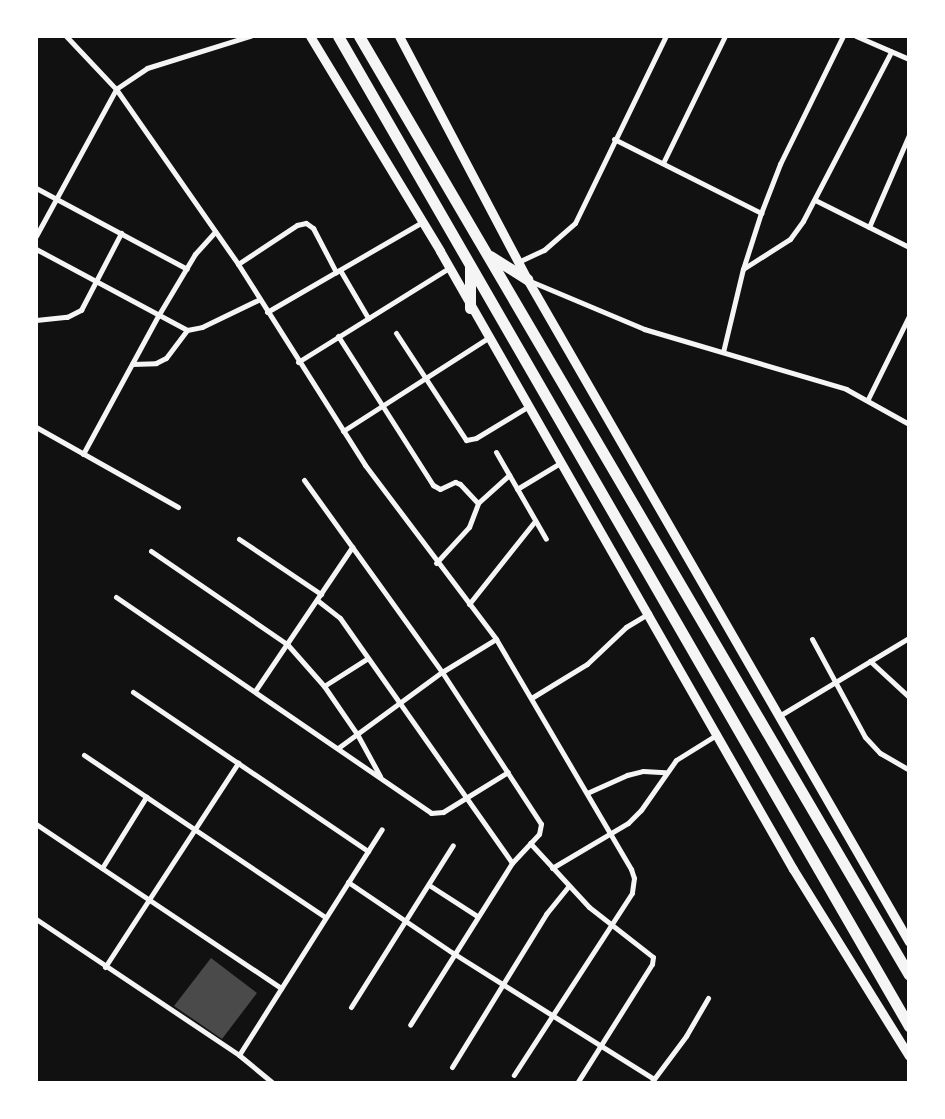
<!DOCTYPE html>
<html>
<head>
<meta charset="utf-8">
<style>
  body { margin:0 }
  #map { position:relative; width:945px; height:1119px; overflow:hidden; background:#111; font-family:"Titillium Web",sans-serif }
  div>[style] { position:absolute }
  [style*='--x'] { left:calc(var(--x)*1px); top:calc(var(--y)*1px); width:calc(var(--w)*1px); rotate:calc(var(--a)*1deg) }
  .building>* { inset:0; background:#4a4a4a }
  .minor>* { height:5px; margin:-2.5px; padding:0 2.5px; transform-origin:2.5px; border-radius:2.5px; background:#f5f5f5 }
  .tertiary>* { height:9px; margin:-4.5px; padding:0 4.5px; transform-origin:4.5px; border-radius:4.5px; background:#f5f5f5 }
  .trunk>* { height:11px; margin:-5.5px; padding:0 5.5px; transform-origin:5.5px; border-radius:5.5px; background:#f5f5f5 }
  span { translate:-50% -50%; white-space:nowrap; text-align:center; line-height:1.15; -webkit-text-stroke:4.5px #fff; paint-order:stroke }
  .frame { position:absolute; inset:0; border:38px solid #fff; pointer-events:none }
</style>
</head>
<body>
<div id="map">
  <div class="building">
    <div style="clip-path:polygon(211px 958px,257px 993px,222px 1039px,174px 1006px)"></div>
  </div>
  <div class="minor">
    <div style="--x:66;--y:36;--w:73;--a:46.7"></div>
    <div style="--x:116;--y:89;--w:213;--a:55.1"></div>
    <div style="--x:238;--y:264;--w:238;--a:57.7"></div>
    <div style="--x:365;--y:465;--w:218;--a:53"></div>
    <div style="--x:496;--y:639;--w:267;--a:59.6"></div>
    <div style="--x:631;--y:869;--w:9;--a:72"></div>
    <div style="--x:634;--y:878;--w:15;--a:98"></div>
    <div style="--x:632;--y:893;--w:217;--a:123"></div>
    <div style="--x:856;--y:36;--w:58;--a:23.5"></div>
    <div style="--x:614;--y:139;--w:165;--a:26.7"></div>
    <div style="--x:663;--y:163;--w:141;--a:-64"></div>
    <div style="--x:36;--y:188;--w:171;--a:28.2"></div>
    <div style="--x:815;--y:200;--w:105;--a:26.6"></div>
    <div style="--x:869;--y:227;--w:100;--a:-66.5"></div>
    <div style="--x:36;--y:236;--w:167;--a:-61.4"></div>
    <div style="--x:116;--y:89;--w:37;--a:-34"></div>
    <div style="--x:147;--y:68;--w:108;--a:-17.3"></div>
    <div style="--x:36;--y:249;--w:171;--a:28.2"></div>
    <div style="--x:187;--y:330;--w:15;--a:-11"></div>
    <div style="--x:202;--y:327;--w:64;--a:-25.8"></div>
    <div style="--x:518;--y:262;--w:29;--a:-25"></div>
    <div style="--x:544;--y:250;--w:41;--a:-41.1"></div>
    <div style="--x:575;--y:223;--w:208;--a:-64.1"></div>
    <div style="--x:238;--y:264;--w:71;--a:-33.5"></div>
    <div style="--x:297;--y:225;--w:9;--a:-13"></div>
    <div style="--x:306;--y:223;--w:9;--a:36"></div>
    <div style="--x:313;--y:228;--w:50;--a:62.4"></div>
    <div style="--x:743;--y:269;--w:56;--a:-32.6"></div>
    <div style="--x:790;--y:239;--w:22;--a:-54"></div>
    <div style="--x:803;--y:221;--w:191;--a:-62.5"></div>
    <div style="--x:340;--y:270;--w:56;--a:59.7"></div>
    <div style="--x:530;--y:281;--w:124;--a:22.8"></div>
    <div style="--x:644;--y:329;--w:211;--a:16.5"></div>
    <div style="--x:846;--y:389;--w:72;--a:29.1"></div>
    <div style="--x:267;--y:312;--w:179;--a:-30.1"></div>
    <div style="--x:36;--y:320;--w:31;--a:-6"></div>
    <div style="--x:67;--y:317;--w:16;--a:-27"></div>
    <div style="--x:81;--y:310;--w:87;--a:-62.5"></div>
    <div style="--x:396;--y:333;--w:128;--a:56.8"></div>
    <div style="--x:466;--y:440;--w:10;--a:-11"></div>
    <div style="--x:476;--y:438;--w:62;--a:-31.1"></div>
    <div style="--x:338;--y:336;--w:177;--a:57.5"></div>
    <div style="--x:433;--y:485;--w:8;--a:30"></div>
    <div style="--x:440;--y:489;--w:17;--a:-25"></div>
    <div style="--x:455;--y:482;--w:5;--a:22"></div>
    <div style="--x:460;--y:484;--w:26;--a:47"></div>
    <div style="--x:723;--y:352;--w:85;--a:-76.5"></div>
    <div style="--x:743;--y:269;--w:59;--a:-72.2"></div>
    <div style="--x:761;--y:213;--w:53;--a:-68.8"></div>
    <div style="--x:780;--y:164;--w:143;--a:-63.8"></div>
    <div style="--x:298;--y:362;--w:178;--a:-31.9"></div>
    <div style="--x:132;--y:364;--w:24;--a:-2"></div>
    <div style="--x:156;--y:363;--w:11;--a:-27"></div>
    <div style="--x:166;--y:358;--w:35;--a:-53"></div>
    <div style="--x:868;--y:399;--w:93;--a:-63.7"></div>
    <div style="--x:36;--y:427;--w:163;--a:29.4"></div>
    <div style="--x:343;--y:431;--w:172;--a:-32.7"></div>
    <div style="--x:496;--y:452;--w:100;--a:60.1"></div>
    <div style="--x:83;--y:454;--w:157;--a:-61.5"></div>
    <div style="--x:158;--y:316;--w:72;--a:-59.2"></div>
    <div style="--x:195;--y:254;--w:30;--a:-48"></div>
    <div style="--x:304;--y:480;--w:236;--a:54.3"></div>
    <div style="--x:442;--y:672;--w:181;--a:56.9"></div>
    <div style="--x:541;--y:824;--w:10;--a:101"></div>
    <div style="--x:539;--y:834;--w:40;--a:133"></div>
    <div style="--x:512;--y:863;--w:191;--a:122.2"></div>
    <div style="--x:517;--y:489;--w:52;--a:-31"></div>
    <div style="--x:239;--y:539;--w:99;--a:33.9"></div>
    <div style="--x:151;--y:551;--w:165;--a:34.4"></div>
    <div style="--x:287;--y:644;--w:56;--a:48.6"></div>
    <div style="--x:324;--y:686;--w:58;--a:55.5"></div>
    <div style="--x:357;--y:734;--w:48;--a:61.3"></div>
    <div style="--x:436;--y:563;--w:49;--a:-47.5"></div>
    <div style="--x:469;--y:527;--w:26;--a:-69"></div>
    <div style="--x:478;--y:503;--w:42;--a:-42.1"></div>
    <div style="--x:116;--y:597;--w:382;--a:34.4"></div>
    <div style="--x:431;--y:813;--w:12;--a:-5"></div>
    <div style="--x:443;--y:812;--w:76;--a:-31.6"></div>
    <div style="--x:317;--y:600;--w:29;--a:38"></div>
    <div style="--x:340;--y:618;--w:299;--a:54.9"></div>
    <div style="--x:469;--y:604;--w:106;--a:-51.5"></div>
    <div style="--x:812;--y:639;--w:111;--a:61.6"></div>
    <div style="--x:865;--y:737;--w:22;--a:47"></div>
    <div style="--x:880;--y:753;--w:34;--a:30"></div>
    <div style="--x:870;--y:661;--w:53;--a:42.7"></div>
    <div style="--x:324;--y:686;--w:52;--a:-32.5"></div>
    <div style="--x:255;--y:691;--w:174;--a:-56"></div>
    <div style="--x:133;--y:692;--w:284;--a:34.1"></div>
    <div style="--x:533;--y:697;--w:63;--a:-31.4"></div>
    <div style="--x:587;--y:664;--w:54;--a:-43.5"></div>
    <div style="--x:626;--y:627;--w:27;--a:-31"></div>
    <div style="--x:779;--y:716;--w:152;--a:-31"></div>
    <div style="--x:338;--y:748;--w:129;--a:-36.2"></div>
    <div style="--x:442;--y:672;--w:63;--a:-31.4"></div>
    <div style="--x:84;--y:755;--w:290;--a:33.9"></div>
    <div style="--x:587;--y:793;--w:44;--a:-24.2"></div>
    <div style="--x:627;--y:775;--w:16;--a:-14"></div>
    <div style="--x:643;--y:771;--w:22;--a:3"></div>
    <div style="--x:36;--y:824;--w:295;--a:33.8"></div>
    <div style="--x:530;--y:843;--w:87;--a:47.3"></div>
    <div style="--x:589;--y:907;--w:81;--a:38"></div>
    <div style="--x:653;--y:957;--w:7;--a:98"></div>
    <div style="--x:652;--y:964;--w:141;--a:122.2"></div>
    <div style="--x:102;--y:868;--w:84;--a:-58.2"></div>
    <div style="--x:552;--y:868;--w:88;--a:-30.6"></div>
    <div style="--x:628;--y:823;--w:18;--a:-45"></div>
    <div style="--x:641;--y:810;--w:61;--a:-55"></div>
    <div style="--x:676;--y:760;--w:49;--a:-31.8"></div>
    <div style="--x:348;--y:882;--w:127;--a:34.1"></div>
    <div style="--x:453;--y:953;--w:237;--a:32.1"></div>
    <div style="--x:429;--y:885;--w:57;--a:32.9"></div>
    <div style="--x:36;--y:919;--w:244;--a:33.8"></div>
    <div style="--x:239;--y:1055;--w:44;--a:39.5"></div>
    <div style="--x:105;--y:967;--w:244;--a:-56.9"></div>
    <div style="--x:351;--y:1007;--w:191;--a:-57.8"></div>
    <div style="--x:239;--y:1055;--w:267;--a:-57.7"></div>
    <div style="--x:452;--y:1067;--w:180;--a:-58.4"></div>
    <div style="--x:546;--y:914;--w:36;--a:-51"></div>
    <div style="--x:651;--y:1083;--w:59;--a:-53.3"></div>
    <div style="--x:686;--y:1036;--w:44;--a:-59.9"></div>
  </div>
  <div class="tertiary">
    <div style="--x:310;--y:36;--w:251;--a:58.8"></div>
    <div style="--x:440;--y:251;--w:712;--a:60.27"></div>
    <div style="--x:793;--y:869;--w:220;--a:58.2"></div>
    <div style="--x:399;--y:36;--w:275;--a:62.2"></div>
    <div style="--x:527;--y:279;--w:765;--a:60.05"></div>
  </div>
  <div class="trunk">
    <div style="--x:338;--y:36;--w:1143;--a:60.03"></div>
    <div style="--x:359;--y:36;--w:1088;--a:59.64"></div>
    <div style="--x:490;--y:256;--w:44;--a:31.9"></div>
    <div style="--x:470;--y:267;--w:41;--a:90"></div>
  </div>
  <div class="frame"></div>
</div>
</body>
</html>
